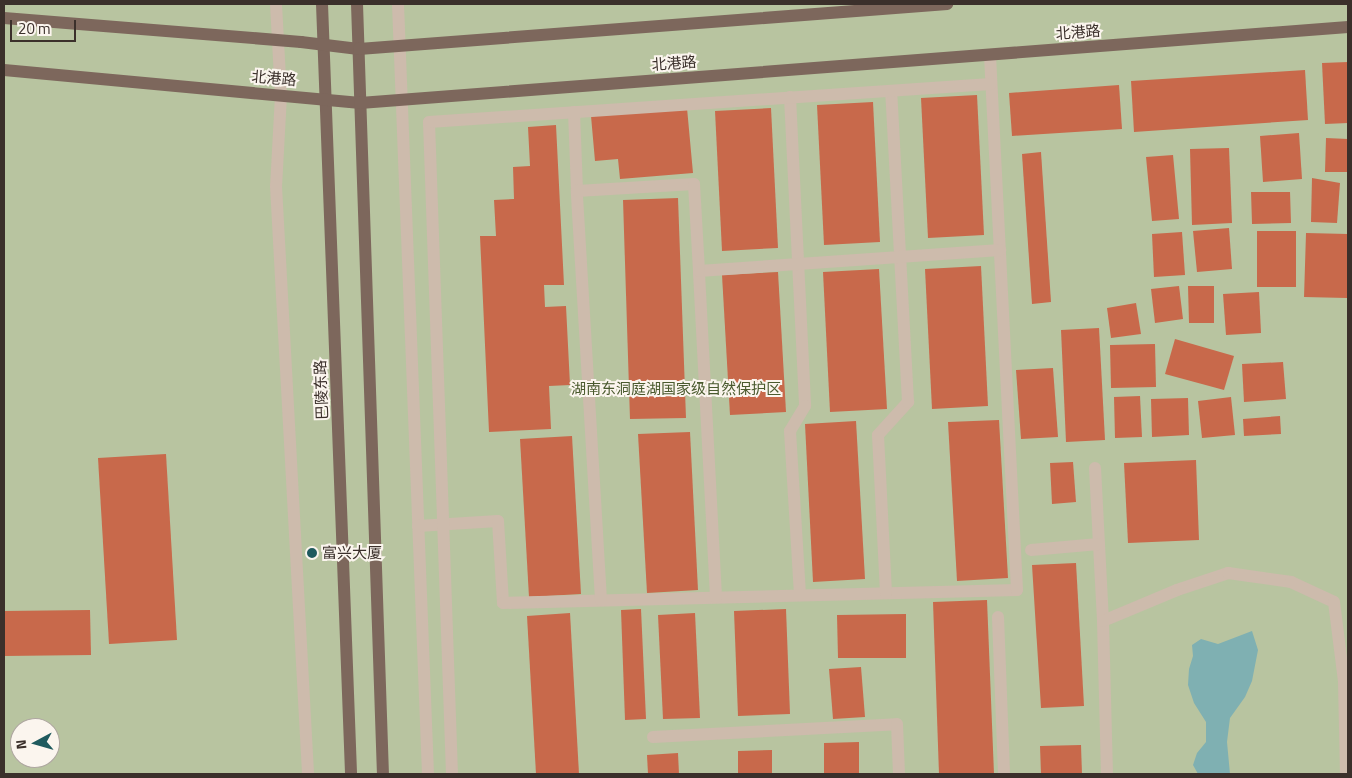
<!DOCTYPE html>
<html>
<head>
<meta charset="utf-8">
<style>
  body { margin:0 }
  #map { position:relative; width:1352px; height:778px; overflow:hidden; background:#f4ebe1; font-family:"Titillium Web","Noto Sans SC",sans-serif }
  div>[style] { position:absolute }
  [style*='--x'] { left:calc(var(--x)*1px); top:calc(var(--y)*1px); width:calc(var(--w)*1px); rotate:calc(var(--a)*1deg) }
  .green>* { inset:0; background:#b8c4a0 }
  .water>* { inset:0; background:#7fb0b2 }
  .building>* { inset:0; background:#c8694b }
  .minor>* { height:12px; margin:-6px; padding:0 6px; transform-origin:6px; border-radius:6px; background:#cdbbac }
  .major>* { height:12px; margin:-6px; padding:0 6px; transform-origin:6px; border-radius:6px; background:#7d675c }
  .dots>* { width:14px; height:14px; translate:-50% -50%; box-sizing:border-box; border:2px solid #fbf5ee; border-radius:50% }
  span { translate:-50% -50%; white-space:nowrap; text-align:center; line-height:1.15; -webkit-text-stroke:4px #fbf5ee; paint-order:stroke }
  .street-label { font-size:15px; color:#3b302b }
  .park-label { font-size:15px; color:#4a5a2e }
  .poi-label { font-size:15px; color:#3b302b }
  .left { translate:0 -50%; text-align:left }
  .frame { position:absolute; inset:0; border:5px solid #3b302b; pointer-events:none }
  .north { position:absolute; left:10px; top:718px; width:50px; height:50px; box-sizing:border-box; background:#fbf5ee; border:1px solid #aea6a0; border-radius:50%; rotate:264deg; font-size:14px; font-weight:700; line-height:20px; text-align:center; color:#3b302b }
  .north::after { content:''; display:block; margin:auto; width:18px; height:22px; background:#1f5a5e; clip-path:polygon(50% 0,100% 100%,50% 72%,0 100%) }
  .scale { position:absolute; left:10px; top:20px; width:66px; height:22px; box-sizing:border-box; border:2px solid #3b302b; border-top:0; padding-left:6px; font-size:15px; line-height:18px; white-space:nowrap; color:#3b302b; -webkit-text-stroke:4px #fbf5ee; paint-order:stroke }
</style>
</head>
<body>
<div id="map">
  <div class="green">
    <div style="clip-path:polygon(evenodd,4px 4px,1348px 4px,1348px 774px,4px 774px,4px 4px,20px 728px,50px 728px,50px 758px,20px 758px,20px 728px)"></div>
  </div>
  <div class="water">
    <div style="clip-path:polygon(1252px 631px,1258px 650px,1252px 681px,1245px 697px,1230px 718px,1227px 742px,1230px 774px,1198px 774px,1193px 765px,1197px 753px,1206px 742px,1206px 722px,1194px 703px,1188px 685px,1189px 669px,1193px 656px,1192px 645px,1201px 639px,1218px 644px)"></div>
  </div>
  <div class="building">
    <div style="clip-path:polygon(1348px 62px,1348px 123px,1325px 124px,1322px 63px)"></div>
    <div style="clip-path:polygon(1305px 70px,1308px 120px,1134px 132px,1131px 81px)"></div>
    <div style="clip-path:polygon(1119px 85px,1122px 129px,1012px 136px,1009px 93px)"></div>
    <div style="clip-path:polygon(977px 95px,984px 235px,928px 238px,921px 98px)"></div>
    <div style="clip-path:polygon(873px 102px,880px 242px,824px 245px,817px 105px)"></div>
    <div style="clip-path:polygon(687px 108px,693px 173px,620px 179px,618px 159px,595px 161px,591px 116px)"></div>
    <div style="clip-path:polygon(771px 108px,778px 248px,722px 251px,715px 111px)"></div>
    <div style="clip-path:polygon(556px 125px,564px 285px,544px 285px,545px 307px,566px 306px,570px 385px,549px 386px,551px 429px,489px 432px,480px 236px,496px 236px,494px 200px,514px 199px,513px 167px,530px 166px,528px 127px)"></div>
    <div style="clip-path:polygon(1299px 133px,1302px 179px,1263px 182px,1260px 136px)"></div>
    <div style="clip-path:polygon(1326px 138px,1348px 139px,1348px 172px,1325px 172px)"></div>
    <div style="clip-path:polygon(1229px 148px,1232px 223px,1192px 225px,1190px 149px)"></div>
    <div style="clip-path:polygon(1041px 152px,1051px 302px,1032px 304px,1022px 154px)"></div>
    <div style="clip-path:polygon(1173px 155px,1179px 219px,1152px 221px,1146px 157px)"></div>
    <div style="clip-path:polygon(1312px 178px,1340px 183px,1337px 223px,1311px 222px)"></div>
    <div style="clip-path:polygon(1251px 192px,1290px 192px,1291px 223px,1252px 224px)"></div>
    <div style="clip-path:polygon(678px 198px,686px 418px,630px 419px,623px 200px)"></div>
    <div style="clip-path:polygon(1229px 228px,1232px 269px,1197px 272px,1193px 231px)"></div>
    <div style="clip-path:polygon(1257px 231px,1296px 231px,1296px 287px,1257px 287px)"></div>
    <div style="clip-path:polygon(1182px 232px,1185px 275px,1154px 277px,1152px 234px)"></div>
    <div style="clip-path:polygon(1306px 233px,1348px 234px,1347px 298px,1304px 297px)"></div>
    <div style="clip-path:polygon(981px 266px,988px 406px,932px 409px,925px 269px)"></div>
    <div style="clip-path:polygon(879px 269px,887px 409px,830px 412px,823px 272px)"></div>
    <div style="clip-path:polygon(778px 272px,786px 412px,730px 415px,722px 275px)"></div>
    <div style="clip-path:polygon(1179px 286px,1183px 319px,1155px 323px,1151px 289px)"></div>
    <div style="clip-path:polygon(1188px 286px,1214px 286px,1214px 323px,1189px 323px)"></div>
    <div style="clip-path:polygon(1259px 292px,1261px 333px,1226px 335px,1223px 294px)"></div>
    <div style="clip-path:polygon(1136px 303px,1141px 334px,1111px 338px,1107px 308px)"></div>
    <div style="clip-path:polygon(1099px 328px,1105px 440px,1066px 442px,1061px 330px)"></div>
    <div style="clip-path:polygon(1175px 339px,1234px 356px,1224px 390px,1165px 374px)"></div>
    <div style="clip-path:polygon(1155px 344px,1156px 387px,1111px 388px,1110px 345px)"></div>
    <div style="clip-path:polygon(1283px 362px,1286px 399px,1244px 402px,1242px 364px)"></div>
    <div style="clip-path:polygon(1053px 368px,1058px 437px,1021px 439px,1016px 370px)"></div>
    <div style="clip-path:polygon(1140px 396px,1142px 437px,1115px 438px,1114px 397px)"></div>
    <div style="clip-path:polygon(1231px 397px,1235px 435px,1202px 438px,1198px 401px)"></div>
    <div style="clip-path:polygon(1188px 398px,1189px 435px,1152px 437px,1151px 399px)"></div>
    <div style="clip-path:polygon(1280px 416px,1281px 434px,1244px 436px,1243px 419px)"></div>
    <div style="clip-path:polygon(999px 420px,1008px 578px,957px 581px,948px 422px)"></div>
    <div style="clip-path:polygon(856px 421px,865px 579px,813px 582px,805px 424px)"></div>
    <div style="clip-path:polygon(690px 432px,698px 590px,647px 593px,638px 434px)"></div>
    <div style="clip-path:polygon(572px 436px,581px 594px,529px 597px,520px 439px)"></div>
    <div style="clip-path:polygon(166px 454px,177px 640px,109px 644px,98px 458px)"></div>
    <div style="clip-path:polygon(1196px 460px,1199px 540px,1128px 543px,1124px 463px)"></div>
    <div style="clip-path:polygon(1073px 462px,1076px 502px,1052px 504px,1050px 463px)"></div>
    <div style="clip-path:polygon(1076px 563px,1084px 706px,1041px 708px,1032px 565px)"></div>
    <div style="clip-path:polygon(987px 600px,994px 774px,939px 774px,933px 602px)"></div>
    <div style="clip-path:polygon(641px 609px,646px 719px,625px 720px,621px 610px)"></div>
    <div style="clip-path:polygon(786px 609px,790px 714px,738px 716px,734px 611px)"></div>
    <div style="clip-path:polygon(90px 610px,91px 655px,4px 656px,4px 611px)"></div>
    <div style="clip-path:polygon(570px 613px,579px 774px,536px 774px,527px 616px)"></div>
    <div style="clip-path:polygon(695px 613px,700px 718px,663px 719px,658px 615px)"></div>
    <div style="clip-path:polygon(906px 614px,906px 658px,838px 658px,837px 615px)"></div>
    <div style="clip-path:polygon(861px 667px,865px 717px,833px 719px,829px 669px)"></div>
    <div style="clip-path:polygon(859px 742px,859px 774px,824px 774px,824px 743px)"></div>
    <div style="clip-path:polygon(1081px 745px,1082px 774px,1041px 774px,1040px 746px)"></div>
    <div style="clip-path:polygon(772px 750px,772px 774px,738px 774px,738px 751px)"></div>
    <div style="clip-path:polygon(678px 753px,679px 774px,648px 774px,647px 755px)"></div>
  </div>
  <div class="minor">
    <div style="--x:276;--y:4;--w:91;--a:86.9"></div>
    <div style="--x:281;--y:95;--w:91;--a:93.1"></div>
    <div style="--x:276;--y:186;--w:589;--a:86.88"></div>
    <div style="--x:398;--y:4;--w:771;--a:87.77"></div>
    <div style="--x:790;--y:97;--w:309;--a:87.2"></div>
    <div style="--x:805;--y:406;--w:29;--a:121"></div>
    <div style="--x:790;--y:431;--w:164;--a:86.5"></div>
    <div style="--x:574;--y:112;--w:79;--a:87.8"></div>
    <div style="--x:1095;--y:468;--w:153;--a:87"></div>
    <div style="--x:418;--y:526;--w:80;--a:-3.6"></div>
    <div style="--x:498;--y:521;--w:82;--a:86.5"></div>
    <div style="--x:503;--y:603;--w:514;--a:-1.45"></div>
    <div style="--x:1017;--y:590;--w:536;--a:-92.89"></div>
    <div style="--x:1031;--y:550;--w:68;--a:-5"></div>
    <div style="--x:886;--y:593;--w:158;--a:-92.9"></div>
    <div style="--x:878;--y:435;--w:45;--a:-47.7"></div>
    <div style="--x:908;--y:402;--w:311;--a:-93.1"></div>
    <div style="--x:716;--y:597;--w:326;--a:-93"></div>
    <div style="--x:699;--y:271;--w:302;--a:-4"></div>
    <div style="--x:601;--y:600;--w:410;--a:-93.4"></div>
    <div style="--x:577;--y:191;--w:117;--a:-3.4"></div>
    <div style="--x:694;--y:184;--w:87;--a:86.7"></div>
    <div style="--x:998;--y:617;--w:157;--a:87.8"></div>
    <div style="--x:653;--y:737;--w:244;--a:-3"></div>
    <div style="--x:897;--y:724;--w:50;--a:87.7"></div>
    <div style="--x:452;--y:774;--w:652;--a:-92.02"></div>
    <div style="--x:429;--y:122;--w:563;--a:-3.87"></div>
    <div style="--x:1107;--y:774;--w:153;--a:-91.5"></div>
    <div style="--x:1103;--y:621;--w:80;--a:-22.7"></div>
    <div style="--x:1177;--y:590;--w:54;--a:-18.4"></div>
    <div style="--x:1228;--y:573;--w:64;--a:8.1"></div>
    <div style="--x:1291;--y:582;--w:47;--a:24.9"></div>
    <div style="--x:1334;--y:602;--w:80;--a:82.8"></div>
    <div style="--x:1344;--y:681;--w:93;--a:88.8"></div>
  </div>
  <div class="major">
    <div style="--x:322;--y:4;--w:771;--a:87.84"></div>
    <div style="--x:357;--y:4;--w:770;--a:88.07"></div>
    <div style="--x:4;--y:18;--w:298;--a:4.6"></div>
    <div style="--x:301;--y:42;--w:58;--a:6.9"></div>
    <div style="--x:359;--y:49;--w:590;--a:-4.38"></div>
    <div style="--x:4;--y:70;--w:358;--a:5.3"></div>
    <div style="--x:360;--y:103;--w:991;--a:-4.4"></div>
  </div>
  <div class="dots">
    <div style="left:312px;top:553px;background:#1f5a5e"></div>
  </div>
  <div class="street-label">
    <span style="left:1078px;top:32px;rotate:-4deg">北港路</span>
    <span style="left:674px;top:63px;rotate:-4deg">北港路</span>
    <span style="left:274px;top:78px;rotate:5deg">北港路</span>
    <span style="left:321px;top:390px;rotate:-92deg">巴陵东路</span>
  </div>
  <div class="park-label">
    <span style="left:676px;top:389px">湖南东洞庭湖国家级自然保护区</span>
  </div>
  <div class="poi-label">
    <span class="left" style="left:322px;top:553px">富兴大厦</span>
  </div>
  <div class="frame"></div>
  <div class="north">N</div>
  <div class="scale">20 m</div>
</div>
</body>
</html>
